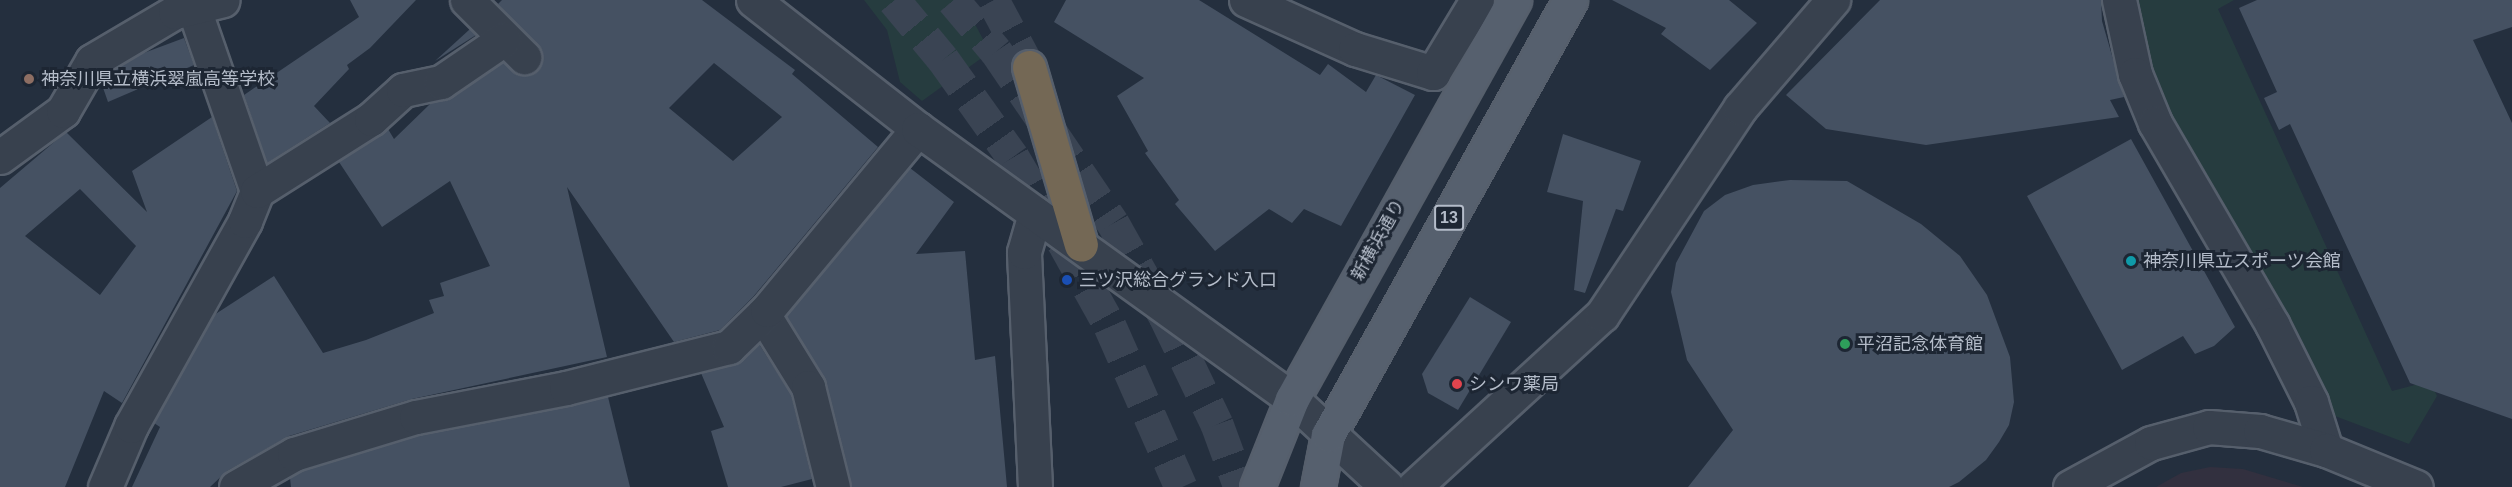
<!DOCTYPE html>
<html>
<head>
<meta charset="utf-8">
<style>
  body { margin:0 }
  #map { position:relative; width:2512px; height:487px; overflow:hidden; background:#242f3e; font-family:Arial,"Noto Sans JP",sans-serif }
  div>[style] { position:absolute }
  [style*='--x'] { left:calc(var(--x)*1px); top:calc(var(--y)*1px); width:calc(var(--w)*1px); rotate:calc(var(--a)*1deg) }
  .medical>* { inset:0; background:#32303f }
  .green>* { inset:0; background:#263c3f }
  .building>* { inset:0; background:#455162 }
  .motorway-tunnel>* { height:33px; margin-top:-16.5px; transform-origin:0; background:repeating-linear-gradient(90deg,#3a4453 0 33px,transparent 0 49px) }
  .roads { filter:drop-shadow(2px 0 #565f6c) drop-shadow(-2px 0 #565f6c) drop-shadow(0 2px #565f6c) drop-shadow(0 -2px #565f6c) }
  .minor>* { height:33px; margin:-16.5px; padding:0 16.5px; transform-origin:16.5px; border-radius:16.5px; background:#38414e }
  .tertiary>* { height:33px; margin:-16.5px; padding:0 16.5px; transform-origin:16.5px; border-radius:16.5px; background:#38414e }
  .primary>* { height:33px; margin:-16.5px; padding:0 16.5px; transform-origin:16.5px; border-radius:16.5px; background:#56606e }
  .motorway>* { height:33px; margin:-16.5px; padding:0 16.5px; transform-origin:16.5px; border-radius:16.5px; background:#746855 }
  .dots>* { width:16px; height:16px; translate:-50% -50%; box-sizing:border-box; border:3px solid #1d2633; border-radius:50% }
  span { translate:-50% -50%; white-space:nowrap; text-align:center; line-height:1.15; -webkit-text-stroke:6px #1d2633; paint-order:stroke }
  .shield-label span { padding:2px 4px; background:#1d2633; border:2px solid; border-radius:4px; -webkit-text-stroke-width:0 }
  .shield-label { font-size:16px; color:#b4bcc9; font-weight:700 }
  .poi-label { font-size:18px; color:#b4bcc9 }
  .left { translate:0 -50%; text-align:left }
  .street-label { font-size:18px; color:#b4bcc9 }
</style>
</head>
<body>
<div id="map">
  <div class="medical">
    <div style="clip-path:polygon(2210px 467px,2243px 469px,2303px 487px,2156px 487px,2181px 473px)"></div>
  </div>
  <div class="green">
    <div style="clip-path:polygon(864px 0,962px 0,990px 52px,922px 101px,900px 82px,887px 30px)"></div>
    <div style="clip-path:polygon(2130px 0,2234px 0,2218px 9px,2392px 391px,2430px 381px,2437px 396px,2409px 444px,2327px 413px,2144px 79px)"></div>
  </div>
  <div class="building">
    <div style="clip-path:polygon(350px 0,416px 0,370px 48px,347px 65px,349px 69px,314px 106px,330px 123px,267px 163px,244px 95px,359px 17px)"></div>
    <div style="clip-path:polygon(evenodd,502px 0,702px 0,795px 70px,792px 74px,878px 147px,753px 297px,720px 330px,674px 342px,567px 187px,607px 357px,412px 399px,289px 436px,227px 471px,210px 487px,132px 487px,160px 427px,154px 423px,214px 315px,274px 276px,323px 353px,366px 340px,434px 313px,429px 300px,444px 296px,440px 283px,490px 266px,450px 181px,382px 227px,339px 162px,388px 129px,394px 139px,430px 104px,452px 97px,503px 62px,520px 75px,537px 71px,542px 52px,498px 4px,502px 0,714px 63px,782px 117px,733px 161px,669px 108px,714px 63px)"></div>
    <div style="clip-path:polygon(1066px 0,1199px 0,1320px 75px,1328px 64px,1366px 92px,1376px 75px,1415px 95px,1341px 226px,1304px 209px,1292px 223px,1269px 209px,1215px 251px,1175px 204px,1179px 200px,1145px 153px,1148px 151px,1117px 96px,1144px 78px,1054px 22px)"></div>
    <div style="clip-path:polygon(1612px 0,1729px 0,1757px 23px,1710px 70px,1661px 34px,1666px 28px)"></div>
    <div style="clip-path:polygon(1880px 0,2101px 0,2102px 21px,2124px 97px,2110px 100px,2119px 117px,1926px 145px,1826px 129px,1786px 95px)"></div>
    <div style="clip-path:polygon(2257px 0,2512px 0,2512px 27px,2473px 40px,2512px 123px,2512px 419px,2410px 383px,2290px 124px,2279px 130px,2264px 98px,2277px 92px,2239px 8px)"></div>
    <div style="clip-path:polygon(470px 29px,476px 35px,435px 61px)"></div>
    <div style="clip-path:polygon(184px 38px,194px 65px,108px 102px,101px 82px,106px 75px,141px 54px)"></div>
    <div style="clip-path:polygon(evenodd,212px 117px,237px 191px,122px 403px,104px 391px,65px 487px,0 487px,0 188px,66px 132px,147px 212px,132px 171px,212px 117px,80px 189px,136px 246px,100px 295px,25px 236px,80px 189px)"></div>
    <div style="clip-path:polygon(1563px 134px,1641px 161px,1623px 211px,1616px 209px,1585px 293px,1574px 290px,1583px 201px,1547px 192px)"></div>
    <div style="clip-path:polygon(2131px 139px,2235px 327px,2214px 346px,2195px 354px,2183px 336px,2122px 370px,2027px 196px)"></div>
    <div style="clip-path:polygon(910px 168px,954px 202px,916px 254px,965px 251px,975px 360px,995px 356px,1007px 487px,851px 487px,826px 382px,786px 316px)"></div>
    <div style="clip-path:polygon(1790px 180px,1847px 181px,1921px 224px,1960px 256px,1987px 295px,2010px 357px,2014px 402px,2009px 425px,1999px 442px,1986px 460px,1959px 482px,1949px 487px,1688px 487px,1733px 430px,1687px 360px,1671px 292px,1676px 263px,1704px 211px,1725px 195px,1753px 185px)"></div>
    <div style="clip-path:polygon(1470px 297px,1511px 322px,1458px 410px,1428px 393px,1422px 374px)"></div>
    <div style="clip-path:polygon(759px 344px,791px 394px,812px 479px,781px 487px,728px 487px,711px 431px,724px 427px,701px 373px,734px 365px)"></div>
    <div style="clip-path:polygon(608px 397px,630px 487px,291px 487px,290px 478px,301px 471px,421px 435px)"></div>
  </div>
  <div class="motorway-tunnel">
    <div style="--x:894;--y:0;--w:77;--a:50.3"></div>
    <div style="--x:943;--y:59;--w:120;--a:54.5"></div>
    <div style="--x:1013;--y:157;--w:102;--a:59.4"></div>
    <div style="--x:1065;--y:245;--w:93;--a:60.9"></div>
    <div style="--x:1110;--y:326;--w:176;--a:66.2"></div>
    <div style="--x:953;--y:0;--w:67;--a:49.9"></div>
    <div style="--x:996;--y:51;--w:208;--a:55.8"></div>
    <div style="--x:1113;--y:223;--w:107;--a:60.8"></div>
    <div style="--x:1165;--y:316;--w:120;--a:64.3"></div>
    <div style="--x:1217;--y:424;--w:67;--a:69.9"></div>
    <div style="--x:993;--y:0;--w:76;--a:61.8"></div>
  </div>
  <div class="roads">
    <div class="minor">
      <div style="--x:467;--y:0;--w:81;--a:45"></div>
      <div style="--x:1246;--y:0;--w:120;--a:24.2"></div>
      <div style="--x:1355;--y:49;--w:82;--a:17.1"></div>
      <div style="--x:1433;--y:73;--w:85;--a:-58.9"></div>
      <div style="--x:2119;--y:0;--w:76;--a:77.8"></div>
      <div style="--x:2135;--y:74;--w:53;--a:67.8"></div>
      <div style="--x:2155;--y:123;--w:233;--a:59.8"></div>
      <div style="--x:2272;--y:324;--w:87;--a:63.4"></div>
      <div style="--x:2311;--y:402;--w:50;--a:72.6"></div>
      <div style="--x:194;--y:9;--w:193;--a:70.9"></div>
      <div style="--x:0;--y:157;--w:78;--a:-36.1"></div>
      <div style="--x:63;--y:111;--w:58;--a:-59.9"></div>
      <div style="--x:92;--y:61;--w:96;--a:-30.6"></div>
      <div style="--x:175;--y:12;--w:49;--a:-14"></div>
      <div style="--x:763;--y:314;--w:86;--a:58.3"></div>
      <div style="--x:808;--y:387;--w:103;--a:76"></div>
      <div style="--x:105;--y:487;--w:66;--a:-66.9"></div>
      <div style="--x:131;--y:426;--w:235;--a:-60.9"></div>
      <div style="--x:245;--y:221;--w:32;--a:-68"></div>
      <div style="--x:257;--y:191;--w:135;--a:-32.3"></div>
      <div style="--x:371;--y:119;--w:43;--a:-42.2"></div>
      <div style="--x:403;--y:90;--w:39;--a:-12"></div>
      <div style="--x:441;--y:82;--w:76;--a:-34.3"></div>
      <div style="--x:236;--y:487;--w:67;--a:-29.6"></div>
      <div style="--x:294;--y:454;--w:127;--a:-16.9"></div>
      <div style="--x:416;--y:417;--w:153;--a:-10.9"></div>
      <div style="--x:566;--y:388;--w:168;--a:-14.1"></div>
      <div style="--x:729;--y:347;--w:53;--a:-44.2"></div>
      <div style="--x:767;--y:310;--w:236;--a:-50.2"></div>
      <div style="--x:1035;--y:487;--w:235;--a:-92.7"></div>
      <div style="--x:1024;--y:252;--w:40;--a:-74"></div>
      <div style="--x:1414;--y:487;--w:255;--a:-42.5"></div>
      <div style="--x:1602;--y:315;--w:249;--a:-56.3"></div>
      <div style="--x:1740;--y:108;--w:143;--a:-49.3"></div>
    </div>
    <div class="tertiary">
      <div style="--x:753;--y:0;--w:209;--a:38"></div>
      <div style="--x:918;--y:129;--w:461;--a:35.8"></div>
      <div style="--x:1292;--y:399;--w:129;--a:42.8"></div>
      <div style="--x:2070;--y:487;--w:92;--a:-28.5"></div>
      <div style="--x:2151;--y:443;--w:60;--a:-15.4"></div>
      <div style="--x:2209;--y:427;--w:51;--a:4.5"></div>
      <div style="--x:2260;--y:431;--w:69;--a:16.1"></div>
      <div style="--x:2326;--y:450;--w:97;--a:22.3"></div>
    </div>
    <div class="primary">
      <div style="--x:1257;--y:487;--w:95;--a:-68.3"></div>
      <div style="--x:1292;--y:399;--w:457;--a:-60.9"></div>
      <div style="--x:1318;--y:487;--w:53;--a:-79.1"></div>
      <div style="--x:1328;--y:435;--w:498;--a:-60.9"></div>
    </div>
    <div class="motorway">
      <div style="--x:1029;--y:67;--w:185;--a:73.7"></div>
    </div>
  </div>
  <div class="dots">
    <div style="left:29px;top:79px;background:#8d6e63"></div>
    <div style="left:2131px;top:261px;background:#0f9aa8"></div>
    <div style="left:1067px;top:280px;background:#1a4fb4"></div>
    <div style="left:1845px;top:344px;background:#2e9e5b"></div>
    <div style="left:1457px;top:384px;background:#e0444e"></div>
  </div>
  <div class="shield-label">
    <span style="left:1449px;top:218px">13</span>
  </div>
  <div class="poi-label">
    <span class="left" style="left:41px;top:79px">神奈川県立横浜翠嵐高等学校</span>
    <span class="left" style="left:2143px;top:261px">神奈川県立スポーツ会館</span>
    <span class="left" style="left:1079px;top:280px">三ツ沢総合グランド入口</span>
    <span class="left" style="left:1857px;top:344px">平沼記念体育館</span>
    <span class="left" style="left:1469px;top:384px">シンワ薬局</span>
  </div>
  <div class="street-label">
    <span style="left:1378px;top:240px;rotate:-61deg">新横浜通り</span>
  </div>
</div>
</body>
</html>
